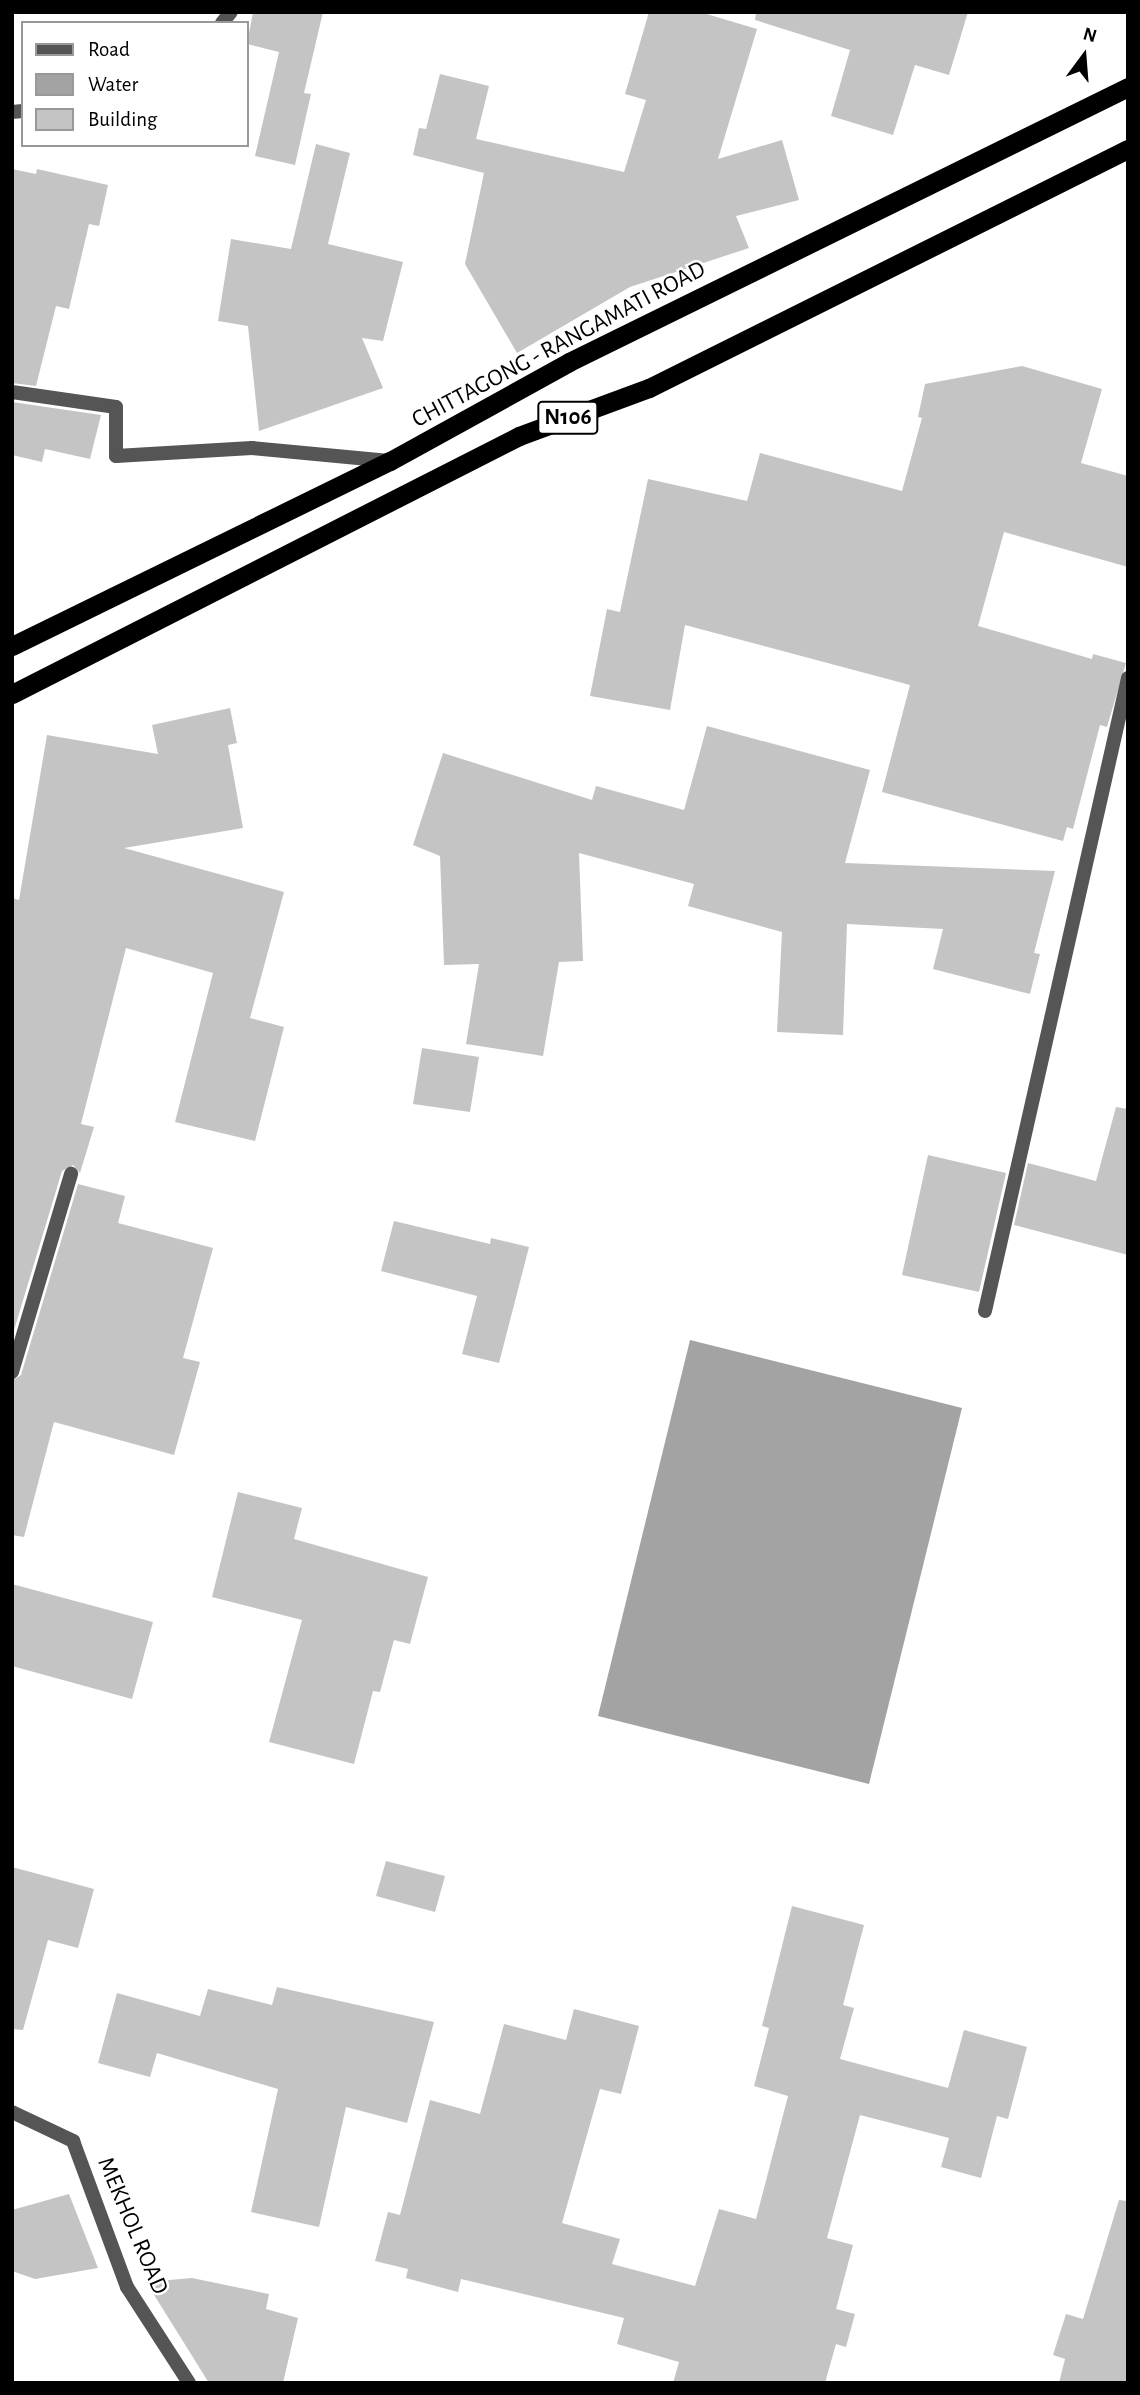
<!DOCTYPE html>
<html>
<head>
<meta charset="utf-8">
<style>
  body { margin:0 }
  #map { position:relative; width:1140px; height:2395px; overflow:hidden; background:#fff; font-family:"Alegreya Sans",sans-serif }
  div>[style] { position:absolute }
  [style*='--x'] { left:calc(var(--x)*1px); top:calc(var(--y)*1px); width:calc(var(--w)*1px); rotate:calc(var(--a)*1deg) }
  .water>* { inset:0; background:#a3a3a3 }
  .building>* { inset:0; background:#c4c4c4 }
  .minor>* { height:14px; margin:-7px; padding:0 7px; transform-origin:7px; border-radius:7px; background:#555 }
  .tertiary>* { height:14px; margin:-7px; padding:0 7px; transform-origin:7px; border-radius:7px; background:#555 }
  .trunk>* { height:19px; margin:-9.5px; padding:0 9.5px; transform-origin:9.5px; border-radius:9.5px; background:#000 }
  span { translate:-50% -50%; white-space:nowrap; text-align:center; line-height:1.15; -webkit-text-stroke:5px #fff; paint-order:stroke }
  .shield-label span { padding:2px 5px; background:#fff; border:2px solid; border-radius:5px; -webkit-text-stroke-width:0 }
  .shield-label { font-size:23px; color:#000; font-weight:700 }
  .street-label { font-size:24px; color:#000 }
  .frame { position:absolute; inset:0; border:14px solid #000; pointer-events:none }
  .legend { position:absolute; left:21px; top:21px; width:228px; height:126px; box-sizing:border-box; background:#fff; border:2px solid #999; margin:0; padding:9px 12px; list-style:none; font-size:21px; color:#000 }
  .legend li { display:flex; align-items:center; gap:14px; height:35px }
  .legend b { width:35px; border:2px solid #999 }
  .north { position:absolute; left:1049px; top:21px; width:70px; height:70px; -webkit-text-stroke:5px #fff; paint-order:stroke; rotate:16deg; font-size:19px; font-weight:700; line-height:28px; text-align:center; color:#000 }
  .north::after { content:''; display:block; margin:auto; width:24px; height:32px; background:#000; clip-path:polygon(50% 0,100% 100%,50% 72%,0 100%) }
</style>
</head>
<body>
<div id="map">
  <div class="water">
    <div style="clip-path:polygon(690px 1340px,962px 1408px,869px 1784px,598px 1716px)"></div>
  </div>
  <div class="building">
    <div style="clip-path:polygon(253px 12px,323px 12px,304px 93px,311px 94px,295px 165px,255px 156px,279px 52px,247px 44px)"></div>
    <div style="clip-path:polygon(649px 12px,700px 12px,757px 29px,718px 159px,782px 140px,799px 200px,736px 216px,749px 248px,630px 287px,517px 353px,465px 264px,484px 173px,413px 155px,419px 128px,426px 129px,440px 74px,489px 86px,476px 139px,624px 172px,646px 100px,625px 94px)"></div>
    <div style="clip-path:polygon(756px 12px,968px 12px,949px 75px,915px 65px,893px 135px,831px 116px,850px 50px,755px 20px)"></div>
    <div style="clip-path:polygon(316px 144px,350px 153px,328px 244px,403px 262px,383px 341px,362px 338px,383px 388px,259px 431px,248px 326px,218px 321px,231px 239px,291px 249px)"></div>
    <div style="clip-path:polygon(12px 169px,36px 174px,37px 169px,108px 185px,99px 226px,89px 224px,69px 309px,56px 306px,36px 386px,12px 383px)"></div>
    <div style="clip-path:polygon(1022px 366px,1102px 389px,1081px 463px,1128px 476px,1128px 567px,1004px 532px,978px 626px,1092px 659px,1093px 654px,1126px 663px,1107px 727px,1100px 725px,1073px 829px,1067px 827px,1063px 841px,882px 792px,910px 685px,685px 625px,670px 710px,590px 696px,607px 609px,620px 612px,648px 479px,747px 501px,760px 453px,902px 491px,922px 418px,918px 417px,925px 384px)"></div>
    <div style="clip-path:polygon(12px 402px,101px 415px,90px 459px,45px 449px,42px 462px,12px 455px)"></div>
    <div style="clip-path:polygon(230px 708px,237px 743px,228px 745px,243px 828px,124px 848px,284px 892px,250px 1018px,284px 1027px,255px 1141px,175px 1122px,213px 973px,126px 948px,81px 1124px,94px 1127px,80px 1173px,73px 1165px,62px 1171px,12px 1337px,12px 898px,19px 900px,47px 735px,158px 754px,152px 725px)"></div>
    <div style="clip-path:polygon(707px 726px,870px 770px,845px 863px,1055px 871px,1034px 953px,1040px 954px,1030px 994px,933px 969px,943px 929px,847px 924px,843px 1035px,777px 1032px,782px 932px,688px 906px,694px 884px,579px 853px,583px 961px,559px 962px,543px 1056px,466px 1044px,479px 964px,444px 965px,440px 856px,413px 845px,443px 753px,592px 800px,596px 786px,684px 810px)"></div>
    <div style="clip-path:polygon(422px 1048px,479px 1057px,470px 1112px,413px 1104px)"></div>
    <div style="clip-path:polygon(1116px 1107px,1128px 1109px,1128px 1255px,1014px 1225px,1028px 1163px,1096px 1181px)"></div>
    <div style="clip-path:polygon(928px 1155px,1006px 1173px,979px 1292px,902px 1275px)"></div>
    <div style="clip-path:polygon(78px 1184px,125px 1196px,118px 1223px,213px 1248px,183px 1358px,200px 1362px,174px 1455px,54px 1422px,24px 1537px,12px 1535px,12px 1381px,21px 1375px)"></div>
    <div style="clip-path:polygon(394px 1221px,490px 1244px,491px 1238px,529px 1247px,499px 1363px,462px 1354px,477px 1296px,381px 1271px)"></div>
    <div style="clip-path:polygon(238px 1492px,302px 1508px,294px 1539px,428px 1577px,410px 1644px,394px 1640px,380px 1692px,373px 1691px,354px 1764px,269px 1742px,302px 1620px,212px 1597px)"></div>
    <div style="clip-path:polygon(12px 1584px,153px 1622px,132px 1699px,12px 1666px)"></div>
    <div style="clip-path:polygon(386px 1861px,445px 1876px,435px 1912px,376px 1896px)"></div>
    <div style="clip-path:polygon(12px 1867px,94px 1889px,78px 1948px,48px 1940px,23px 2030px,12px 2029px)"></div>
    <div style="clip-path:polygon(792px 1906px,864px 1925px,843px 2005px,854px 2008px,840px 2059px,948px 2088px,964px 2030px,1027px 2047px,1008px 2119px,997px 2116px,981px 2178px,941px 2167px,949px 2138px,860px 2115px,827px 2238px,853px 2245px,836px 2309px,855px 2314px,846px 2347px,836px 2344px,825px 2383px,673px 2383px,679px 2362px,617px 2344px,624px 2318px,461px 2279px,458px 2292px,406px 2278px,408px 2269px,375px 2261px,388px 2212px,400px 2215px,430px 2100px,480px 2114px,504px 2024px,566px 2040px,574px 2009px,639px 2026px,621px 2094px,600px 2089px,562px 2223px,620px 2239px,612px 2264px,695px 2286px,719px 2209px,756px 2219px,788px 2096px,754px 2086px,769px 2028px,762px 2026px)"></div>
    <div style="clip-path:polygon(277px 1987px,434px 2022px,407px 2123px,346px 2107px,319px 2227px,251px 2212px,278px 2089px,157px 2053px,150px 2077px,98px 2063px,117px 1993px,200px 2016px,208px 1989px,272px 2005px)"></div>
    <div style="clip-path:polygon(69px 2194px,98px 2268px,35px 2279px,12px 2271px,12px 2210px)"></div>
    <div style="clip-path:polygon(1119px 2200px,1128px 2201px,1128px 2383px,1059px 2383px,1065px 2359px,1053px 2355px,1066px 2314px,1083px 2319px)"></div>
    <div style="clip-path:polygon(192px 2278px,269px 2294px,266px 2309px,298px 2318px,283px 2383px,209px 2383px,146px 2282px)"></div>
  </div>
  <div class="minor">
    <div style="--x:222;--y:23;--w:14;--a:-51"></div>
    <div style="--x:12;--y:112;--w:11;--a:-5"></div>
    <div style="--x:12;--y:392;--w:105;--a:8.2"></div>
    <div style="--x:116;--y:407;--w:49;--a:90"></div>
    <div style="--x:116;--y:456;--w:136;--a:-3.4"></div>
    <div style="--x:252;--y:448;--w:138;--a:5.4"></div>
    <div style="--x:985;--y:1311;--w:649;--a:-77.27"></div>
    <div style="--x:12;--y:1372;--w:207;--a:-73.4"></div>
  </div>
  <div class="tertiary">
    <div style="--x:12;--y:2112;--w:68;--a:25.4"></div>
    <div style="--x:73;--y:2141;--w:156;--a:69.7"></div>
    <div style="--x:127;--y:2287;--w:114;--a:57.1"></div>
  </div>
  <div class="trunk">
    <div style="--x:12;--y:646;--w:421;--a:-26.1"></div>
    <div style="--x:390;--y:461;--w:205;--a:-28.9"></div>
    <div style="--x:569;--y:362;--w:623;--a:-26.19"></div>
    <div style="--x:12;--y:694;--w:569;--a:-26.97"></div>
    <div style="--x:519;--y:436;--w:139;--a:-20.3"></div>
    <div style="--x:649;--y:388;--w:535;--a:-26.52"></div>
  </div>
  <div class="shield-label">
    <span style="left:568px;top:418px">N106</span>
  </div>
  <div class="street-label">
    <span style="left:559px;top:345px;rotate:-28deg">CHITTAGONG - RANGAMATI ROAD</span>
    <span style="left:132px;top:2226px;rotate:67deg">MEKHOL ROAD</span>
  </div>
  <div class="frame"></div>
  <ul class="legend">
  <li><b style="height:9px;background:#555"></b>Road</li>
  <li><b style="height:19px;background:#a3a3a3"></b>Water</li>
  <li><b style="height:19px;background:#c4c4c4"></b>Building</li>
  </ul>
  <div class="north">N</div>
</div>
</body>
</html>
